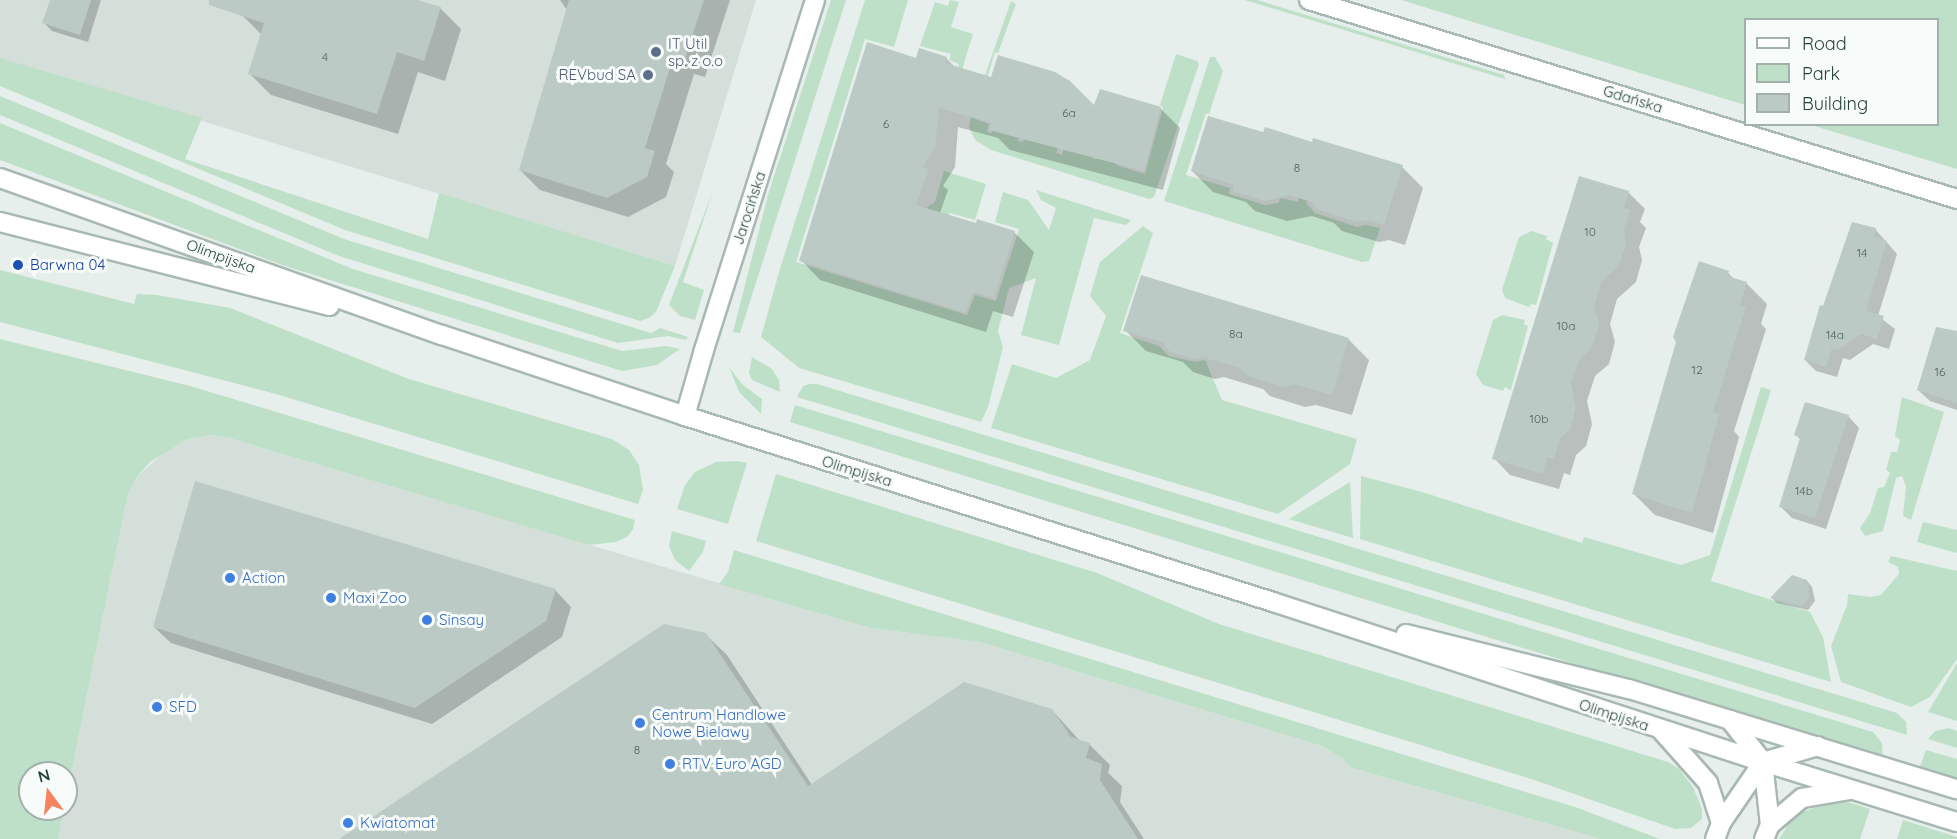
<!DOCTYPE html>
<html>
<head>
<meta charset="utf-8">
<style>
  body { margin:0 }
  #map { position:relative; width:1957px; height:839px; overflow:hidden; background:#e6efeb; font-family:Quicksand,sans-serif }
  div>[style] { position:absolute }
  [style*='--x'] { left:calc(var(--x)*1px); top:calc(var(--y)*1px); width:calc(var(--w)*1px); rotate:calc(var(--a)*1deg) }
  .built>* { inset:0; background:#d4dfda }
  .green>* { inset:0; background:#bfe0c8 }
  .shadow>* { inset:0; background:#0003 }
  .building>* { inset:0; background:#bbcac4 }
  .roads { filter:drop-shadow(2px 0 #a8b8b2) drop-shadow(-2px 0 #a8b8b2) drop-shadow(0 2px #a8b8b2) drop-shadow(0 -2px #a8b8b2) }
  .minor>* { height:18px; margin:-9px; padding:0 9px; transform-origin:9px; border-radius:9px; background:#fff }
  .secondary>* { height:18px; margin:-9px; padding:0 9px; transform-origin:9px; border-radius:9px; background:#fff }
  .dots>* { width:16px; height:16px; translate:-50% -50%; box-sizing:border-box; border:3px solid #f7fbf9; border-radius:50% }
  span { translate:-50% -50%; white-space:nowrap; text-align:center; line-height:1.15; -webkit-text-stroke:6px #f7fbf9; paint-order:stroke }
  .number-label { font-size:12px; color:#4a645c }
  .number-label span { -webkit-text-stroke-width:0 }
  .service-label { font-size:15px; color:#4e5e75 }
  .left { translate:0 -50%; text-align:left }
  .right { translate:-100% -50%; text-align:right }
  .street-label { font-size:15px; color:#24423a }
  .transit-label { font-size:15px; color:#164399 }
  .shop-label { font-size:15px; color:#366cbe }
  .legend { position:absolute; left:1744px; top:18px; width:195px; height:108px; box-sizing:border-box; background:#f7fbf9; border:2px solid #a3b1ad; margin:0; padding:8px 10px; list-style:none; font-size:18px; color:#24423a }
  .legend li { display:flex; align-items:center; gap:12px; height:30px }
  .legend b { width:30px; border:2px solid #a3b1ad }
  .north { position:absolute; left:18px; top:761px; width:60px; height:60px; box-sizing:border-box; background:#f7fbf9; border:2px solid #a3b1ad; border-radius:50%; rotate:345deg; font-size:16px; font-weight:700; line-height:24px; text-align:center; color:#24423a }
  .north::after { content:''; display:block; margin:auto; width:21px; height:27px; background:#f4845f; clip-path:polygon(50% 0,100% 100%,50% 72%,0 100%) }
</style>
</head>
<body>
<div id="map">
  <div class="built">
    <div style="clip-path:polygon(0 0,756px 0,675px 266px,0 59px)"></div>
    <div style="clip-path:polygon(209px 435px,229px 438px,870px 628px,980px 642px,1322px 746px,1343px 759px,1352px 768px,1601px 839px,58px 839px,128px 493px,137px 477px,164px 452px,185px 440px)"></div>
  </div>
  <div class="green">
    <div style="clip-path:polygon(831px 0,846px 0,740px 333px,733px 332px,768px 195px)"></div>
    <div style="clip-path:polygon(865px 0,908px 0,894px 47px,865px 39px,796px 262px,967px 315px,975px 295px,996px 301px,1019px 229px,995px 222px,1003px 192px,1028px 200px,1049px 230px,1056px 208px,1041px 200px,1036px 190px,1131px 220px,1126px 225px,1094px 218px,1059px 345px,1021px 335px,1036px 278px,1009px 288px,998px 331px,1003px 347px,988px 407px,981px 422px,799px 368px,761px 337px,779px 272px)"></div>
    <div style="clip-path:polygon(950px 0,959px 2px,951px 27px,973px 34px,951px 106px,947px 105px,959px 64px,949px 60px,951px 54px,920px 46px,935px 2px,948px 6px)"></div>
    <div style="clip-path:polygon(1245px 0,1257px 0,1504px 75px,1505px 79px)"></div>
    <div style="clip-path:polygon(1401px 0,1957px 0,1957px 169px,1811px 125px,1938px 124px,1938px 20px,1746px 20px,1745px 105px)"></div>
    <div style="clip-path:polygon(1011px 1px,1016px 4px,998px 53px,995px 52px,975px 119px,989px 124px,987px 131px,991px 134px,994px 126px,1020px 134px,1018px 141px,1023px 142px,1025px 135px,1059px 145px,1056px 153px,1062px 155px,1065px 145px,1078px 147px,1077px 154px,1095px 152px,1093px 159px,1097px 159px,1102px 148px,1119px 152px,1116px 165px,1145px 174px,1163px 107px,1160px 105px,1176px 54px,1197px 61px,1199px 64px,1154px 197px,1149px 199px,991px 150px,975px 140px,969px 127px,972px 112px)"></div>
    <div style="clip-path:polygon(1210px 57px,1215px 57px,1223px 71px,1209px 114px,1206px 113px,1186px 175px,1230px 188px,1229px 194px,1265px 205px,1278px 203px,1281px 198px,1298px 202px,1299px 196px,1307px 198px,1306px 203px,1315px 213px,1357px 227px,1365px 225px,1380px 228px,1369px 261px,1362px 262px,1164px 201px)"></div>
    <div style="clip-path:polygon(0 58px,202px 118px,185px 159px,428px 239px,439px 193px,675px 266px,656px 312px,649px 318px,640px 321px,345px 230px,0 86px)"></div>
    <div style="clip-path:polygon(0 96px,344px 239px,651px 333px,660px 328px,688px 337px,686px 340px,668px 336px,618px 343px,339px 256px,0 115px)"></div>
    <div style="clip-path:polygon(0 123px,353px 269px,622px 351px,666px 346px,680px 349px,657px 365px,622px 371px,285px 266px,0 160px)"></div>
    <div style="clip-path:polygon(944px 171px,986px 184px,975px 220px,950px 213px,946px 224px,926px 208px,935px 202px)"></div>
    <div style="clip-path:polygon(714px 188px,683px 282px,704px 290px,695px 320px,680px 316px,669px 305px)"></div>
    <div style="clip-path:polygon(1143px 226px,1153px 233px,1120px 333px,1159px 346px,1169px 356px,1195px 362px,1205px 360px,1222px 400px,1357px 439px,1350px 464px,1278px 514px,991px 428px,1012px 364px,1056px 378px,1090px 360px,1106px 316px,1090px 296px,1100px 262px)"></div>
    <div style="clip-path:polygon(1532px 231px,1547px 236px,1546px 239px,1553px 243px,1536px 305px,1531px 304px,1529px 307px,1505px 298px,1502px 290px,1519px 237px)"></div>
    <div style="clip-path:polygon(0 270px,134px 304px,137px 294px,157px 295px,230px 308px,409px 379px,612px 439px,629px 450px,639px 465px,643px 490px,638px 504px,276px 394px,0 322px)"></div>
    <div style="clip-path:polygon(1502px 315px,1525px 320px,1524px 324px,1528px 326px,1511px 390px,1505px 387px,1503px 391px,1483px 385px,1476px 374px,1493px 320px)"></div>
    <div style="clip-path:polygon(0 339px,190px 386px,635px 520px,633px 529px,627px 537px,616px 542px,589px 545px,229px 438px,209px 435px,185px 440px,150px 462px,137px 477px,128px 493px,66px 799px,66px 773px,30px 773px,30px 809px,64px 809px,58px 839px,0 839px)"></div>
    <div style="clip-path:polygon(752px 357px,772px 369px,779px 380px,780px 392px,752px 380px,749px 373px)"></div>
    <div style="clip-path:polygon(729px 367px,742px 384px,762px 399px,761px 414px,739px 392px)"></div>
    <div style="clip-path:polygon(809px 384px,817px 384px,1897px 713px,1906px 722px,1907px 735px,797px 397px,803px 386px)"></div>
    <div style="clip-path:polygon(1761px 387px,1771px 390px,1711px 581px,1810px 612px,1823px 637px,1831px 682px,1360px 539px,1361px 476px,1422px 492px,1582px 543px,1584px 537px,1681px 565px,1710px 555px)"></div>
    <div style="clip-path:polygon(1902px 397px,1944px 412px,1911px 520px,1903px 516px,1906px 486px,1902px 476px,1896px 478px,1883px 531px,1865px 536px,1860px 528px,1870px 513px,1878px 488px,1884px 487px,1890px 473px,1886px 470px,1891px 452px,1897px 452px,1900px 440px,1895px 436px)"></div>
    <div style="clip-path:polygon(795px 405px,1873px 732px,1882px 743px,1883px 759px,790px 422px)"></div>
    <div style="clip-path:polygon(736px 461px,747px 463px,728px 524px,677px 509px,685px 485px,695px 472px,716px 462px)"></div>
    <div style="clip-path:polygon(776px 474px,1097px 573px,1219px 624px,1668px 762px,1679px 769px,1693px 787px,1702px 809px,1702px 819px,1691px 828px,1675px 829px,1531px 779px,756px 541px)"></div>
    <div style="clip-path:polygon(1350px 482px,1353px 538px,1289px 519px)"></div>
    <div style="clip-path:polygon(1923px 522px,1957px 530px,1957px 553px,1917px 542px)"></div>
    <div style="clip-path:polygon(672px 531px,706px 541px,703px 552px,689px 571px,675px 560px,669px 546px)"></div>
    <div style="clip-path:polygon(734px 550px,1575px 807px,1660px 839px,1601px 839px,1352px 768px,1343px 759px,1322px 746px,980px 642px,870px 628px,719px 584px,728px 572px)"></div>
    <div style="clip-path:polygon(1891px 556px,1957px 571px,1957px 659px,1930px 697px,1911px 707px,1841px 682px,1831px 646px,1847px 605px,1848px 594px,1870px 597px,1881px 595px,1899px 574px,1898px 567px,1888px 562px)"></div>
    <div style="clip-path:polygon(1957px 663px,1957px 721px,1928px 712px)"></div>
    <div style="clip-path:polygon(1949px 728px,1957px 731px,1957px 748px,1928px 739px,1935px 731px)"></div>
    <div style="clip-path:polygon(1926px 750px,1957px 759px,1957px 778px,1920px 767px)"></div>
    <div style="clip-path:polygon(1832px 801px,1844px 801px,1870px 809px,1860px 839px,1779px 839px,1790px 822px,1800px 813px)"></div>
    <div style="clip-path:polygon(1903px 820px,1957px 837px,1957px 839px,1897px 839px)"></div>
  </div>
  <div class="shadow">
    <div style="clip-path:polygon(51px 0,101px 0,88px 42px,52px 31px,44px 23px)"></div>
    <div style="clip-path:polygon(246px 0,440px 8px,461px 29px,445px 81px,418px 72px,398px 134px,271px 95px,250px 74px,262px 35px,241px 14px)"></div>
    <div style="clip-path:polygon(560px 0,730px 0,705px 77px,694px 74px,666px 164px,674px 172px,666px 197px,628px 217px,540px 190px,520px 170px,567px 10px)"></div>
    <div style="clip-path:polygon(946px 58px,955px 67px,1095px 108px,1160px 108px,1180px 128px,1163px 190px,1010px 150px,998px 138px,958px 127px,955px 167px,943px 186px,948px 190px,940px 213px,977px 225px,1014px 232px,1034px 252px,1013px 317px,993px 311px,986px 332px,820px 280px,801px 260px,917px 60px)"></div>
    <div style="clip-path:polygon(1264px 134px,1402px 167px,1423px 188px,1405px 245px,1389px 240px,1379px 242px,1342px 231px,1334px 223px,1312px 216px,1287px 221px,1255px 211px,1246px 202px,1213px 192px,1192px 171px)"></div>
    <div style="clip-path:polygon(1628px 192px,1645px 209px,1640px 222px,1646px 228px,1639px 247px,1642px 260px,1636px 282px,1617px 299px,1610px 324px,1615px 342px,1609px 364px,1595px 376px,1587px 401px,1592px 424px,1586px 446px,1576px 455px,1570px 475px,1564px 473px,1559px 489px,1510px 475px,1494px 458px)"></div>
    <div style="clip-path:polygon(1875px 229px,1897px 254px,1878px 316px,1895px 329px,1889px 349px,1873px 344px,1850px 360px,1843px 358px,1837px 377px,1816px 371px,1805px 360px,1824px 308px)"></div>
    <div style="clip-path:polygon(1728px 273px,1735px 280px,1746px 283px,1767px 304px,1761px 324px,1766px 329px,1734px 431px,1739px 437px,1713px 533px,1655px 515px,1634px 494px)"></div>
    <div style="clip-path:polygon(1125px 330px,1348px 339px,1369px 360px,1352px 415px,1316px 405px,1305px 407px,1270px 396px,1263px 389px,1224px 377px,1215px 379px,1193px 372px,1183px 362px,1146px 351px)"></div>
    <div style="clip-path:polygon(1957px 334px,1957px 410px,1930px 401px,1918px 390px)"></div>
    <div style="clip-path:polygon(1848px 416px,1859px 428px,1826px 529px,1792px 518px,1781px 507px,1801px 440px,1796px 435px)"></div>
    <div style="clip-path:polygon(1807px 581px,1812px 587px,1815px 601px,1808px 610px,1777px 603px,1772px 598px)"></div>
    <div style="clip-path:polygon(555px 590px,571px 607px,562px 637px,432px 724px,171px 643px,154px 627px)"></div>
    <div style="clip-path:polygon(705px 634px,727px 655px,812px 785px,1052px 710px,1080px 741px,1089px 744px,1110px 765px,1108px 773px,1122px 786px,1120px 802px,1144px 839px,342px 839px)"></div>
  </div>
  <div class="building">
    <div style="clip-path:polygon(50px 0,91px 0,80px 35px,42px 23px)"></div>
    <div style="clip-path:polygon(209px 0,418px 0,441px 7px,424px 61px,397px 52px,377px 114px,248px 74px,264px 23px,209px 5px)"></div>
    <div style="clip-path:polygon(569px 0,704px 0,685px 58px,674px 55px,645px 148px,655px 151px,647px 177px,607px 198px,519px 170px)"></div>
    <div style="clip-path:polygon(867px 42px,916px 58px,919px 48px,947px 57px,945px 63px,991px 77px,998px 55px,1055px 72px,1070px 81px,1094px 105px,1100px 89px,1161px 107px,1144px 171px,989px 130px,991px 123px,939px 108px,935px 147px,923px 167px,929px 169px,916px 205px,976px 223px,977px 219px,1015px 231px,994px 298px,973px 292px,966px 313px,799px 261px)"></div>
    <div style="clip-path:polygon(1208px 116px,1263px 132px,1265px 127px,1312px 142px,1313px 138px,1403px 165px,1384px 225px,1367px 220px,1357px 222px,1319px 210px,1311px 202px,1290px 195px,1265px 201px,1233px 191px,1234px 185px,1191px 171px)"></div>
    <div style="clip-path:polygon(1579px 176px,1629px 191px,1624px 208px,1630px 210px,1624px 230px,1626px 243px,1619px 266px,1601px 282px,1594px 307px,1599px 324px,1592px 347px,1579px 360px,1571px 384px,1576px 407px,1570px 430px,1560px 438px,1554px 459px,1547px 457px,1543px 474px,1492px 459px)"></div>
    <div style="clip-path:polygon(1852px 222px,1876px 228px,1874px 237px,1887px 241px,1866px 311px,1884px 316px,1877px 339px,1861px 334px,1838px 350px,1832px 348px,1826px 367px,1804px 360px,1820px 305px,1823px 306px)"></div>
    <div style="clip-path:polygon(1699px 261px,1729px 271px,1727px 276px,1747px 282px,1740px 305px,1746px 307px,1713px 412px,1719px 415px,1692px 513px,1632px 494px,1676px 342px,1673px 337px)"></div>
    <div style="clip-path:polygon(1141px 275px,1349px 338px,1332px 395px,1294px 384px,1284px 387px,1248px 376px,1240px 368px,1202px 357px,1194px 359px,1170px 352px,1162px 342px,1123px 331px)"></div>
    <div style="clip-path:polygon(1936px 327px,1957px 331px,1957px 403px,1917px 390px)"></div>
    <div style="clip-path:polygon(1805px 402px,1849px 415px,1815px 518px,1779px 507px,1800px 438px,1794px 435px)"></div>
    <div style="clip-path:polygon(195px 481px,556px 589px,546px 621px,415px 708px,153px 627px)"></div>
    <div style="clip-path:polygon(1792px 575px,1807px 580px,1810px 595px,1802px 606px,1770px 598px)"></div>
    <div style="clip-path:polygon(664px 624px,706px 633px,808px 786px,964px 682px,1052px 709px,1071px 737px,1090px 743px,1086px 758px,1102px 764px,1100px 780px,1138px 839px,339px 839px)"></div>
  </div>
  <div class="roads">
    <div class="minor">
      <div style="--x:1309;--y:0;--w:678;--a:17.07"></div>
      <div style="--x:685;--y:416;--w:69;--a:-73.9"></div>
      <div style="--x:704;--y:350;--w:367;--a:-72.4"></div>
      <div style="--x:1730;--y:720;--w:53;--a:51.8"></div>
      <div style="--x:1763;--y:762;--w:63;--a:83.7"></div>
      <div style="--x:1661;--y:730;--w:71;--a:48.4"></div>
      <div style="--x:1708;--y:783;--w:42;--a:72"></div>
      <div style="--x:1715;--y:839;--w:17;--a:-69"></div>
      <div style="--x:1721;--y:823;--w:74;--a:-55.5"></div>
      <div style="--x:1763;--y:762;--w:57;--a:-16.2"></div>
      <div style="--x:1764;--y:839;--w:15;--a:-67"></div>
      <div style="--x:1770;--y:825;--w:42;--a:-40.2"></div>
      <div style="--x:1802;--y:798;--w:49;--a:-9.5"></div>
    </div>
    <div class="secondary">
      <div style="--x:0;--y:178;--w:469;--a:19.6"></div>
      <div style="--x:442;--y:335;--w:256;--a:18.4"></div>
      <div style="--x:685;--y:416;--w:617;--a:17.55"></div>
      <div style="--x:1273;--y:602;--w:515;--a:18.08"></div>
      <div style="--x:1763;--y:762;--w:203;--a:17.2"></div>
      <div style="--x:0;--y:222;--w:340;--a:14.3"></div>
      <div style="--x:1406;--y:634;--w:230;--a:13.9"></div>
      <div style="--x:1629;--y:689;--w:343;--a:17"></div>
    </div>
  </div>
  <div class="dots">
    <div style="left:656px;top:52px;background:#5c6f8a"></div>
    <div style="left:648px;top:75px;background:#5c6f8a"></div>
    <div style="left:18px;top:265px;background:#1a4fb4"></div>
    <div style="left:230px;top:578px;background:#3f7fe0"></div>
    <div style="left:331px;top:598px;background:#3f7fe0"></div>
    <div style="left:427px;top:620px;background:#3f7fe0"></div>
    <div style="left:157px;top:707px;background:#3f7fe0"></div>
    <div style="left:640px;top:723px;background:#3f7fe0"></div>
    <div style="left:670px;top:764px;background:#3f7fe0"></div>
    <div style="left:348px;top:823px;background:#3f7fe0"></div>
  </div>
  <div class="number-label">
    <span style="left:325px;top:57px">4</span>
    <span style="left:1069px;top:113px">6a</span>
    <span style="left:886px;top:124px">6</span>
    <span style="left:1297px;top:168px">8</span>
    <span style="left:1590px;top:232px">10</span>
    <span style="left:1862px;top:253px">14</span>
    <span style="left:1566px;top:326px">10a</span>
    <span style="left:1236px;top:334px">8a</span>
    <span style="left:1835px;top:335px">14a</span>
    <span style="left:1697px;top:370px">12</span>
    <span style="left:1940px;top:372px">16</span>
    <span style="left:1539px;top:419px">10b</span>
    <span style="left:1804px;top:491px">14b</span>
    <span style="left:637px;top:750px">8</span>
  </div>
  <div class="service-label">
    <span class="left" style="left:668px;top:52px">IT Util<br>sp. z o.o</span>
    <span class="right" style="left:636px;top:75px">REVbud SA</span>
  </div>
  <div class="street-label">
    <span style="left:1633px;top:99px;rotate:17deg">Gdańska</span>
    <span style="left:749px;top:208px;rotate:-72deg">Jarocińska</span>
    <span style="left:221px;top:256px;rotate:20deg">Olimpijska</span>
    <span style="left:857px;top:471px;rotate:17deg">Olimpijska</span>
    <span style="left:1614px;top:715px;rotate:18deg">Olimpijska</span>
  </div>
  <div class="transit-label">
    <span class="left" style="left:30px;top:265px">Barwna 04</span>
  </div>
  <div class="shop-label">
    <span class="left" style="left:242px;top:578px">Action</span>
    <span class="left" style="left:343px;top:598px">Maxi Zoo</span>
    <span class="left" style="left:439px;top:620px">Sinsay</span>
    <span class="left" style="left:169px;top:707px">SFD</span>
    <span class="left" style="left:652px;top:723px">Centrum Handlowe<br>Nowe Bielawy</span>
    <span class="left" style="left:682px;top:764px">RTV Euro AGD</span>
    <span class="left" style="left:360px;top:823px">Kwiatomat</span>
  </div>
  <ul class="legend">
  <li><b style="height:8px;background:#fff"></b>Road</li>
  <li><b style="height:16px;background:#bfe0c8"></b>Park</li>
  <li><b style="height:16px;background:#bbcac4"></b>Building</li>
  </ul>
  <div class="north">N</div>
</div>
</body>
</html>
